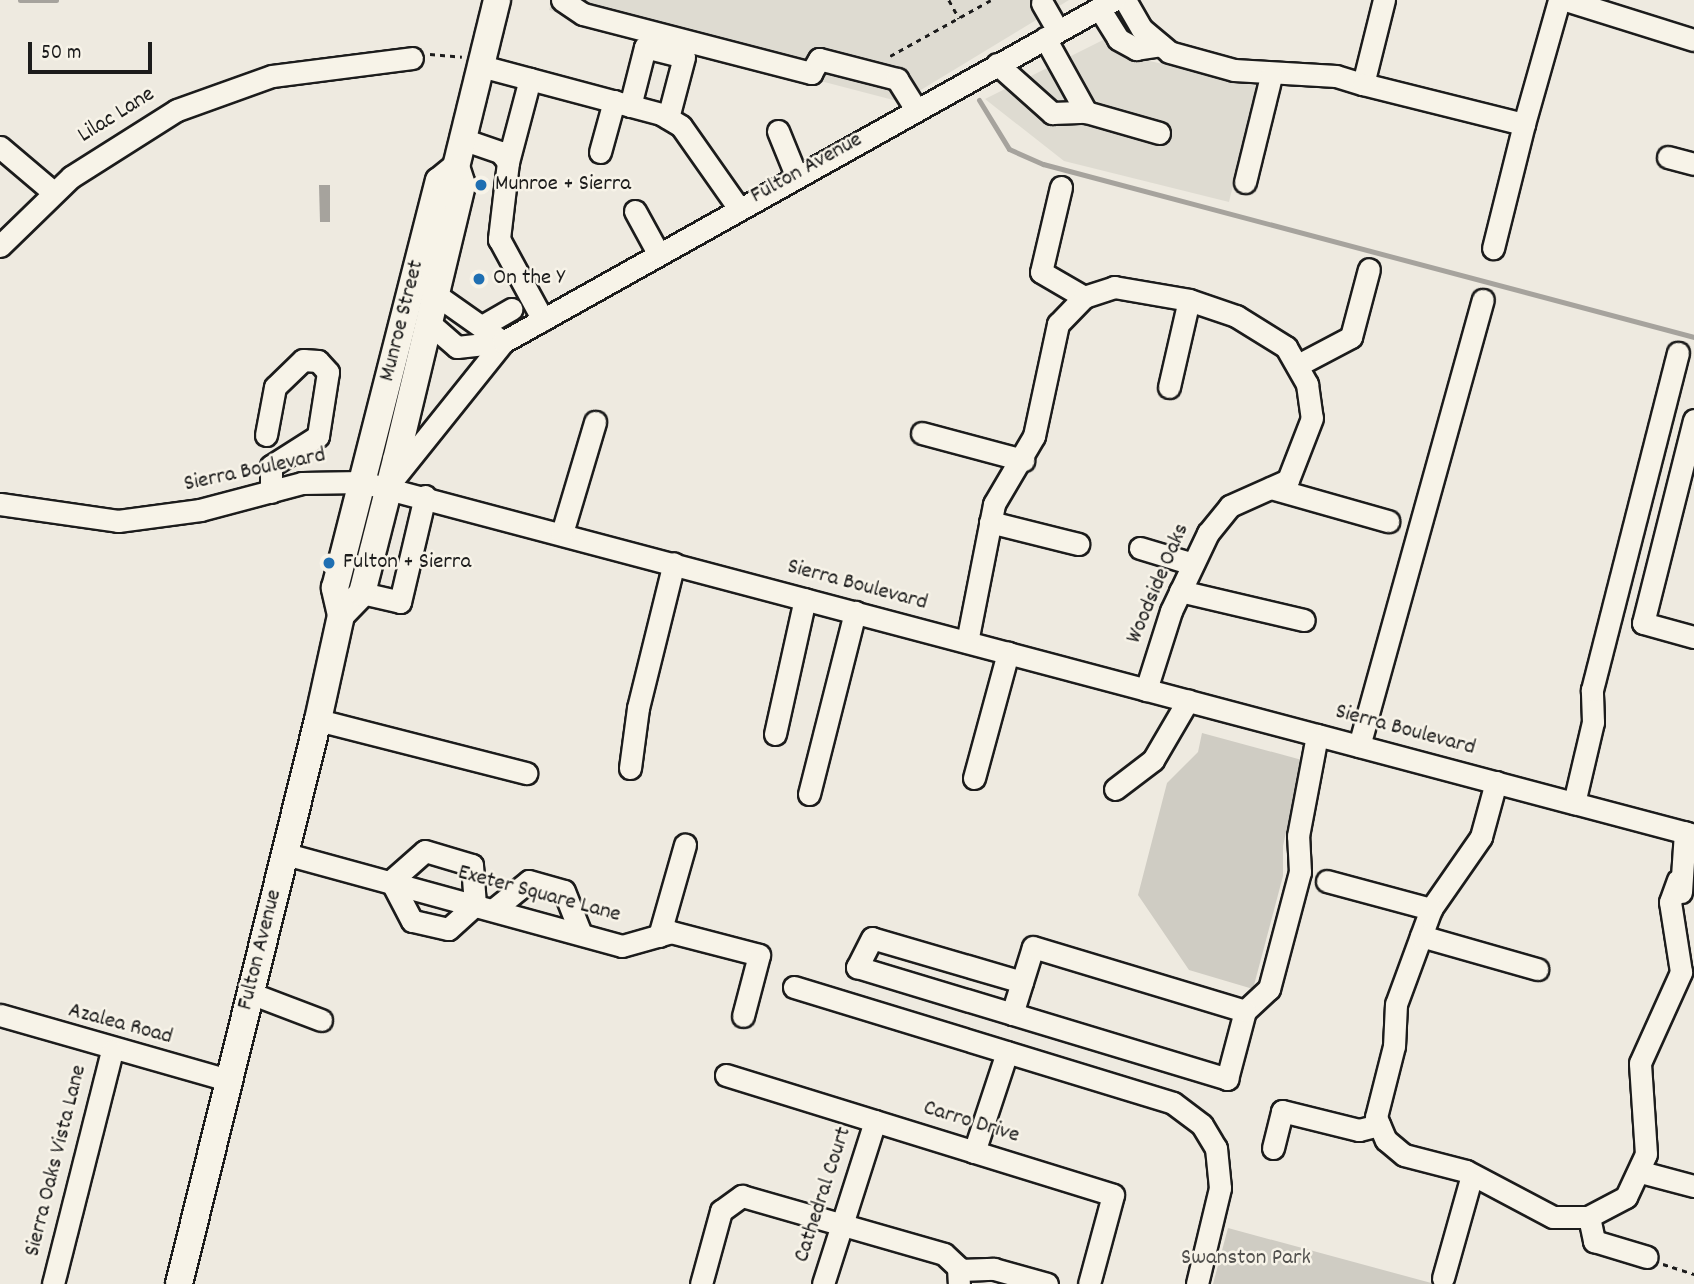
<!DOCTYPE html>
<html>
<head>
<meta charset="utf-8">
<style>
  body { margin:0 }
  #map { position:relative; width:1694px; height:1284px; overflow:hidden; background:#eeeae0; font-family:Dekko,sans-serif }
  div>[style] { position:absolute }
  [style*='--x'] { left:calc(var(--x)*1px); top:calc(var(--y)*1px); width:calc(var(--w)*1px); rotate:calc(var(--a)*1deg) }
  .built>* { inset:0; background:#dedbd1 }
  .green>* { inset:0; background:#cfccc3 }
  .water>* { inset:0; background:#a6a39d }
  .stream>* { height:5px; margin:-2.5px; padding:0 2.5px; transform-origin:2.5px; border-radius:2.5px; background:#a6a39d }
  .path>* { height:2.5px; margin-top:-1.25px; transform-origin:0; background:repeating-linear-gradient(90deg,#1c1c1c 0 5px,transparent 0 10px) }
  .roads { filter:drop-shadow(2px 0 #1c1c1c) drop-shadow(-2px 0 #1c1c1c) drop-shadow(0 2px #1c1c1c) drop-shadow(0 -2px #1c1c1c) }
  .minor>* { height:21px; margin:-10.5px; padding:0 10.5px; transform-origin:10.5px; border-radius:10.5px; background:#f7f3e8 }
  .major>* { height:26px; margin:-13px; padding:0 13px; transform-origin:13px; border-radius:13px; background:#f7f3e8 }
  .dots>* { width:19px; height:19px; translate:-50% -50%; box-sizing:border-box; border:4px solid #f7f3e8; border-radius:50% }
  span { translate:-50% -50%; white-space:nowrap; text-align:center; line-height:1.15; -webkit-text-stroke:5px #f7f3e8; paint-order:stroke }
  .street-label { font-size:23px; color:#1c1c1c }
  .poi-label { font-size:23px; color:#1c1c1c }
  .left { translate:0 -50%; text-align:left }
  .park-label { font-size:23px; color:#52514e }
  .scale { position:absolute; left:28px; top:42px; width:124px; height:32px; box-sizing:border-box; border:4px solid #1c1c1c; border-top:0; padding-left:9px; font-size:21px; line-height:24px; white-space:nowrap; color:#1c1c1c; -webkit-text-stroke:5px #f7f3e8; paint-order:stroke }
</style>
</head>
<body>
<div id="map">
  <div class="built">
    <div style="clip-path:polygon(552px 0,1069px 0,901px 102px,549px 10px)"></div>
    <div style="clip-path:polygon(1109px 37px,1124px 55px,1257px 86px,1229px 202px,1064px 161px,985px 99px)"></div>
  </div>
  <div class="green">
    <div style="clip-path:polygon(1202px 733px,1302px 760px,1283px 846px,1283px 876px,1253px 989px,1189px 970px,1138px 895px,1167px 783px,1198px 752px)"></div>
    <div style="clip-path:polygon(1228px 1228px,1435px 1284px,1213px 1284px)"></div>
  </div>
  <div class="water">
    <div style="clip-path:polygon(319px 185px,330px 185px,330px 222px,320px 222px)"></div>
  </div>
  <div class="stream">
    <div style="--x:20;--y:0;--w:36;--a:0"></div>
    <div style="--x:979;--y:100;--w:57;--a:58.5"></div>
    <div style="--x:1009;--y:149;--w:37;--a:24"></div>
    <div style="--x:1043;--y:164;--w:674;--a:14.88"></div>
  </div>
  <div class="path">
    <div style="--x:949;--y:0;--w:21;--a:61"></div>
    <div style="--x:430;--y:54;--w:32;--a:5"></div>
    <div style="--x:890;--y:56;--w:115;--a:-29"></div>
    <div style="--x:1663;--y:1264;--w:33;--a:18"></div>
  </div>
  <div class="roads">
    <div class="minor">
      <div style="--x:562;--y:0;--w:25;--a:34"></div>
      <div style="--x:583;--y:14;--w:236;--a:14.5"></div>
      <div style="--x:811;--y:73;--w:16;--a:-60"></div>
      <div style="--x:819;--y:59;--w:81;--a:14.4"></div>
      <div style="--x:897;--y:79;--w:36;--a:58"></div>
      <div style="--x:1125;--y:0;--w:34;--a:60"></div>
      <div style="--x:1142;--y:29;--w:35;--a:40"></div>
      <div style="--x:1169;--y:52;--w:67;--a:15.5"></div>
      <div style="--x:1234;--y:70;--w:102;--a:3.4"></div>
      <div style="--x:1336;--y:76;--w:28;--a:17"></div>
      <div style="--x:1363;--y:84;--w:87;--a:-76"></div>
      <div style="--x:1566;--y:0;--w:134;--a:17.4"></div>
      <div style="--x:1042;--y:3;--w:32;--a:60"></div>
      <div style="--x:1099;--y:8;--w:36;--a:58"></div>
      <div style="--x:1118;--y:39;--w:21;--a:29"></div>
      <div style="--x:1136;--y:49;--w:25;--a:-9"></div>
      <div style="--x:1045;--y:38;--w:85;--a:61"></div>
      <div style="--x:997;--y:64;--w:74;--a:41.7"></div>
      <div style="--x:1052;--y:113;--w:34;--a:-2"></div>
      <div style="--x:1086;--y:112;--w:76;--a:16"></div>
      <div style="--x:481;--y:66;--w:186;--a:14.9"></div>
      <div style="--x:661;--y:114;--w:23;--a:31"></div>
      <div style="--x:681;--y:126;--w:99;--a:54.9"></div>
      <div style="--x:1363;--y:84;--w:166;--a:14"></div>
      <div style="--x:1524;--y:124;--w:128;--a:104"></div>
      <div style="--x:630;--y:106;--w:61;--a:-75.7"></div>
      <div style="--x:645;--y:47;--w:40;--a:14.4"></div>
      <div style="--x:684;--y:57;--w:63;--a:104.7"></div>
      <div style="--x:1524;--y:124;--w:129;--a:-74.2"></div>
      <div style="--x:778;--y:131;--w:48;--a:67.8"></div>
      <div style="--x:462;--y:139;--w:40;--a:18.9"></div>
      <div style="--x:500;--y:152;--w:13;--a:51"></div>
      <div style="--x:508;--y:162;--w:78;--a:96.7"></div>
      <div style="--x:499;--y:239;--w:92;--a:61.5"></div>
      <div style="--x:0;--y:147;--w:70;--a:40.3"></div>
      <div style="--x:600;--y:152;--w:53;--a:-74.6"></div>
      <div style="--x:1668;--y:157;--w:27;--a:15"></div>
      <div style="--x:508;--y:162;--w:86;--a:-75.2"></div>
      <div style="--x:1245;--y:182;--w:109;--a:-76.2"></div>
      <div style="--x:1061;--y:187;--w:87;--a:103.2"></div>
      <div style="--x:1041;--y:272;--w:50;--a:30.2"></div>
      <div style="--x:635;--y:211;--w:48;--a:61.3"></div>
      <div style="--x:0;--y:246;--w:99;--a:-44.2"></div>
      <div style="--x:71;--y:177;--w:125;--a:-32.3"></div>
      <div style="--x:177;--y:110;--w:101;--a:-19.7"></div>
      <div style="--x:272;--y:76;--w:141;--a:-7.3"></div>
      <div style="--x:435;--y:294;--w:83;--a:35.2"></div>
      <div style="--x:428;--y:322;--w:38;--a:41"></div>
      <div style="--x:457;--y:347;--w:46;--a:-6.2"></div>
      <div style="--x:482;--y:326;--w:34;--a:-30"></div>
      <div style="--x:1298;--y:365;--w:60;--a:-27.8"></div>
      <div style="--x:1351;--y:337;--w:70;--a:-75.2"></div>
      <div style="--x:1169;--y:387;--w:89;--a:-77.1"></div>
      <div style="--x:1694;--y:420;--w:209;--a:104.1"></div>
      <div style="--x:1643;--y:623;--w:53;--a:15.4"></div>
      <div style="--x:922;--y:433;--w:105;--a:15"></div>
      <div style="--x:266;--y:435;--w:49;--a:-79.4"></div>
      <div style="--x:275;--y:387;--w:39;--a:-44"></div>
      <div style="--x:303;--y:360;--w:15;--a:4"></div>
      <div style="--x:318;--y:361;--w:15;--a:48"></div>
      <div style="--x:328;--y:372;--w:65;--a:98.9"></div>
      <div style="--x:318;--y:436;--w:56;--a:147.4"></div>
      <div style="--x:271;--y:466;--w:26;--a:90"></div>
      <div style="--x:395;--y:477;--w:173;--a:-51.3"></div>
      <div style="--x:503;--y:342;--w:700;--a:-29.24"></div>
      <div style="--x:1271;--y:488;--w:122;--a:15.8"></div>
      <div style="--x:0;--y:504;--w:119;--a:8.2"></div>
      <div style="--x:118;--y:521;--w:83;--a:-7.6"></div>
      <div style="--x:200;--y:510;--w:106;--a:-14.8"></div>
      <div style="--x:302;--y:483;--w:60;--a:-1"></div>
      <div style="--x:362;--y:482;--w:1378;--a:14.84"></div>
      <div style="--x:990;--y:522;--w:91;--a:14"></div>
      <div style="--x:562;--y:533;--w:116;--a:-73.4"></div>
      <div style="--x:1140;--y:548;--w:55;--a:16.8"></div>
      <div style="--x:1180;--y:591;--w:127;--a:13.2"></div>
      <div style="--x:362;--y:593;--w:39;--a:13"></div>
      <div style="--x:400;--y:602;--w:109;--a:-76.7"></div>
      <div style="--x:967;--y:642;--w:141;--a:-78.9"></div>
      <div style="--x:994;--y:504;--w:79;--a:-59.5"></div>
      <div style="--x:1034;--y:436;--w:115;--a:-77.9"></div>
      <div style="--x:1058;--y:324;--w:37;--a:-46"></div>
      <div style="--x:1084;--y:297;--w:32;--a:-18"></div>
      <div style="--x:1114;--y:287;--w:76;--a:9.8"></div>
      <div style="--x:1189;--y:300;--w:50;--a:18.8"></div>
      <div style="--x:1236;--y:316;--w:59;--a:31.8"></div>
      <div style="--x:1286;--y:347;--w:43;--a:60.4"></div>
      <div style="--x:1307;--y:384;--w:34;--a:82"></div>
      <div style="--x:1312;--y:418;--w:66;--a:111.2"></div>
      <div style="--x:1288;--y:480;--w:64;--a:155.9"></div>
      <div style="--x:1230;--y:506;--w:35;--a:129"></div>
      <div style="--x:1208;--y:533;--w:86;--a:115.4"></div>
      <div style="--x:1171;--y:611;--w:83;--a:107.6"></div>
      <div style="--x:318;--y:720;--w:215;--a:14.3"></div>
      <div style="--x:775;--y:734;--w:138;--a:-77.5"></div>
      <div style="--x:1359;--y:746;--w:463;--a:-74.5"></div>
      <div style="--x:630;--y:768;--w:61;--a:-82.4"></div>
      <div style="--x:638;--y:708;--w:149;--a:-76.1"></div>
      <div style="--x:974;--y:778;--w:130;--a:-74.8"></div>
      <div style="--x:1496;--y:782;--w:57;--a:105.3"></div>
      <div style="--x:1481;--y:837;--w:88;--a:124.8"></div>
      <div style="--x:1431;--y:909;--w:101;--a:110.2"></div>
      <div style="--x:1396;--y:1004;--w:42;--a:92.7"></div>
      <div style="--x:1394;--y:1046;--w:73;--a:104.2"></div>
      <div style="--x:1376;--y:1117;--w:25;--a:67"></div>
      <div style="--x:1386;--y:1140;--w:23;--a:40"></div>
      <div style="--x:1404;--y:1155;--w:64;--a:14.5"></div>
      <div style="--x:1466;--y:1171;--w:98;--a:27.9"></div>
      <div style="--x:1553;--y:1217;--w:35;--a:0"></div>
      <div style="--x:1588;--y:1217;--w:43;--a:-27.8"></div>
      <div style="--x:1626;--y:1197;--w:47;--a:-65.1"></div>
      <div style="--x:1646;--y:1154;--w:91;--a:-93.8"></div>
      <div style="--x:1640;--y:1063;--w:100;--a:-65.7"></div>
      <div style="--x:1681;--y:972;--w:71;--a:-98.9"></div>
      <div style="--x:1670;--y:902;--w:23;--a:-70"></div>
      <div style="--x:1115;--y:789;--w:48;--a:-37.3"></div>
      <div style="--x:1153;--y:760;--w:69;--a:-59.7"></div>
      <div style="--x:809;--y:794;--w:188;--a:-75.8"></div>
      <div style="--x:1574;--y:803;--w:83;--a:-76.8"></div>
      <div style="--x:1593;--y:722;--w:32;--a:-92"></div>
      <div style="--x:1592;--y:690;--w:348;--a:-75.7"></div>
      <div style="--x:425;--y:851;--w:49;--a:16.6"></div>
      <div style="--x:472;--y:865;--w:40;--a:85.7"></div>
      <div style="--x:475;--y:905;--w:36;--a:138"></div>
      <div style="--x:448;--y:929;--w:37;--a:-167"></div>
      <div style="--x:412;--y:921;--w:45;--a:-117.7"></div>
      <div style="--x:391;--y:881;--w:45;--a:-41.4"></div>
      <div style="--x:286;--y:854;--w:348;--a:15.3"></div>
      <div style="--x:622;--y:946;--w:51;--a:-15.9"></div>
      <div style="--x:671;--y:932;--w:91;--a:14.6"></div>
      <div style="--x:759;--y:955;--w:63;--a:104.7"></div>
      <div style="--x:1327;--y:881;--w:108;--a:15.1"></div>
      <div style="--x:1681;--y:892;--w:60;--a:-86.2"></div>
      <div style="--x:493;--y:910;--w:46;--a:-38.9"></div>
      <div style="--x:529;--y:881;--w:36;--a:16"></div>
      <div style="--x:564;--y:891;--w:46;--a:68.4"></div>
      <div style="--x:659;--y:936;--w:95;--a:-74.1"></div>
      <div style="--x:1421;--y:936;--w:121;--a:15.9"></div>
      <div style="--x:1022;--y:982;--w:156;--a:-163.7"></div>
      <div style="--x:872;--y:938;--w:33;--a:117"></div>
      <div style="--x:857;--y:967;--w:387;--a:16.8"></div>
      <div style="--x:1227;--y:1079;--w:70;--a:-75.2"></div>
      <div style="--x:1245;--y:1011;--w:33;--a:-43"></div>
      <div style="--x:1269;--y:989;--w:121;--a:-75.2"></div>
      <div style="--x:1300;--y:872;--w:36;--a:-93"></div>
      <div style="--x:1298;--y:836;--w:103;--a:-79.3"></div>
      <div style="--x:794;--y:987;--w:396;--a:17"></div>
      <div style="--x:1173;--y:1103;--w:36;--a:37"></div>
      <div style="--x:1202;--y:1125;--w:27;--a:59"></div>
      <div style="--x:1216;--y:1148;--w:40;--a:84.3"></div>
      <div style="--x:1220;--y:1188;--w:99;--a:103.5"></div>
      <div style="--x:250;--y:993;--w:76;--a:20.8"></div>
      <div style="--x:1012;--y:1014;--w:70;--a:-72.6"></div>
      <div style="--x:1033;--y:947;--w:221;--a:16.8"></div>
      <div style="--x:0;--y:1015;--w:237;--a:15.9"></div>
      <div style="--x:726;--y:1075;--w:405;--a:17.2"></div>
      <div style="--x:1113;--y:1195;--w:92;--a:105.1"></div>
      <div style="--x:1273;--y:1148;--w:38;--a:-76"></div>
      <div style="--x:1282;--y:1111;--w:79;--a:13.9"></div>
      <div style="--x:1359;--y:1130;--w:21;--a:-14"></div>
      <div style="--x:974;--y:1152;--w:105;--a:-71.7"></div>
      <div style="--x:1641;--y:1172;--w:55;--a:14.8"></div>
      <div style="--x:1589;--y:1217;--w:25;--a:78"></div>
      <div style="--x:1594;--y:1241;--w:55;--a:16.8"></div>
      <div style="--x:960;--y:1270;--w:34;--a:-2"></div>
      <div style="--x:994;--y:1269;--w:55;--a:15.8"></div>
      <div style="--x:1443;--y:1278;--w:107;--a:-74.3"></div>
      <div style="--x:53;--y:1284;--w:240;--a:-75.8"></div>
      <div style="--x:701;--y:1284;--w:76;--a:-74.7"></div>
      <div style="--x:721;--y:1211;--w:26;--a:-36"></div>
      <div style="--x:742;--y:1196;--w:210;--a:16"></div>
      <div style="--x:944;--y:1254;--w:19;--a:43"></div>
      <div style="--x:958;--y:1267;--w:17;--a:87"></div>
      <div style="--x:823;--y:1284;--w:171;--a:-72.3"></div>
    </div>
    <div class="major">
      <div style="--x:341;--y:615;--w:30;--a:-46"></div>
      <div style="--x:362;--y:593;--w:137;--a:-75.7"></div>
      <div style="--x:396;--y:460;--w:283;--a:-76.5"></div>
      <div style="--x:462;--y:185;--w:19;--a:-108"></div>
      <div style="--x:456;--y:167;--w:172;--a:-76.2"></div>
      <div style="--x:179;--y:1284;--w:581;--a:-76.16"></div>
      <div style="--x:318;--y:720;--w:107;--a:-77.6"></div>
      <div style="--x:341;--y:615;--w:28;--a:-103"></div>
      <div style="--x:335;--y:588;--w:420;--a:-75.7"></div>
      <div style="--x:439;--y:181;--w:22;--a:-39"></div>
    </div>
  </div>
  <div class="dots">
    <div style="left:481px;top:185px;background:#1f6fb2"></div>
    <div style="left:479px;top:279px;background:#1f6fb2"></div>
    <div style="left:329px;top:563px;background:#1f6fb2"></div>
  </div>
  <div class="street-label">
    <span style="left:117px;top:116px;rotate:-32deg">Lilac Lane</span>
    <span style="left:807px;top:169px;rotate:-29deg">Fulton Avenue</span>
    <span style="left:403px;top:321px;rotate:-76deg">Munroe Street</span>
    <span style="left:255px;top:471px;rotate:-12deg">Sierra Boulevard</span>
    <span style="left:1159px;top:584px;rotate:-67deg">Woodside Oaks</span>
    <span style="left:857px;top:586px;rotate:15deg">Sierra Boulevard</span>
    <span style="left:1405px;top:731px;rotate:15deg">Sierra Boulevard</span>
    <span style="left:539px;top:895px;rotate:15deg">Exeter Square Lane</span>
    <span style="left:261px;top:950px;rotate:-76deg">Fulton Avenue</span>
    <span style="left:120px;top:1025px;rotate:15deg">Azalea Road</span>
    <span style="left:971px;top:1123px;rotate:17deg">Carro Drive</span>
    <span style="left:57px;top:1161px;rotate:-76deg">Sierra Oaks Vista Lane</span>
    <span style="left:824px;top:1195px;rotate:-72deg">Cathedral Court</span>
  </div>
  <div class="poi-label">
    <span class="left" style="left:495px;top:185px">Munroe + Sierra</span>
    <span class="left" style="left:493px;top:279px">On the Y</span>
    <span class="left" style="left:343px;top:563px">Fulton + Sierra</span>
  </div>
  <div class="park-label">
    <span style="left:1246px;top:1259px">Swanston Park</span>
  </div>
  <div class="scale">50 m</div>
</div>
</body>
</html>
